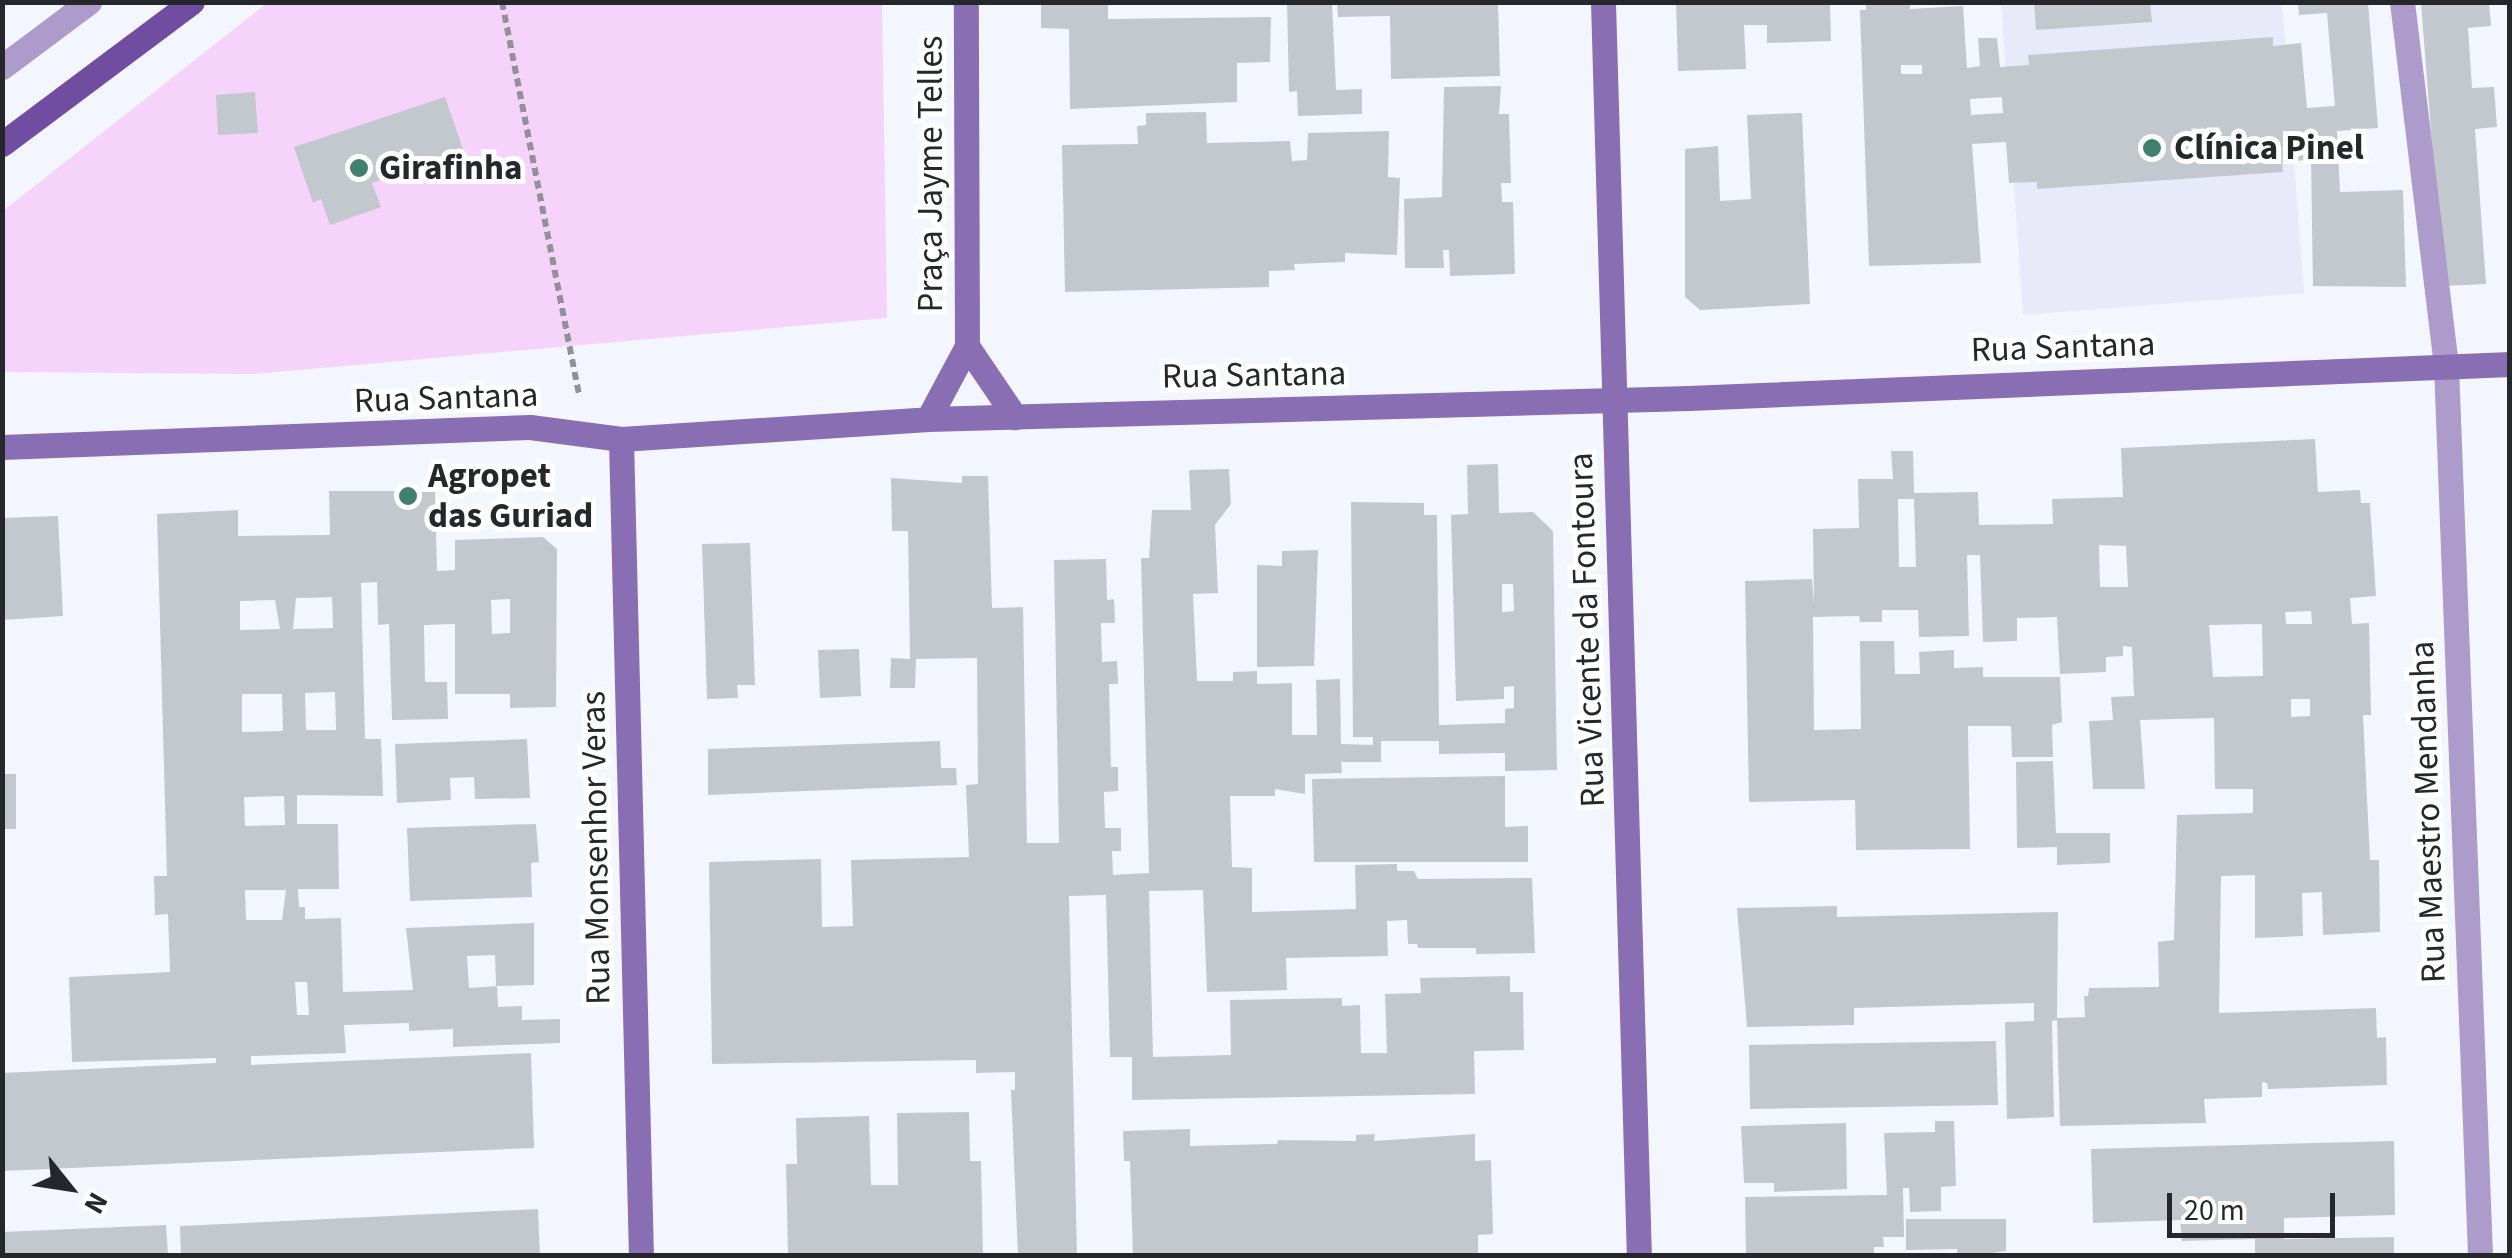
<!DOCTYPE html>
<html>
<head>
<meta charset="utf-8">
<style>
  body { margin:0 }
  #map { position:relative; width:2512px; height:1258px; overflow:hidden; background:#f4f6ff; font-family:"Source Sans 3",sans-serif }
  div>[style] { position:absolute }
  [style*='--x'] { left:calc(var(--x)*1px); top:calc(var(--y)*1px); width:calc(var(--w)*1px); rotate:calc(var(--a)*1deg) }
  .built>* { inset:0; background:#e8eafa }
  .green>* { inset:0; background:#f5d3fa }
  .building>* { inset:0; background:#c3c8cf }
  .path>* { height:6px; margin-top:-3px; transform-origin:0; background:repeating-linear-gradient(90deg,#909298 0 8px,transparent 0 13px) }
  .lane>* { height:25px; margin:-12.5px; padding:0 12.5px; transform-origin:12.5px; border-radius:12.5px; background:#ad9bcb }
  .street>* { height:25px; margin:-12.5px; padding:0 12.5px; transform-origin:12.5px; border-radius:12.5px; background:#ad9bcb }
  .secondary>* { height:25px; margin:-12.5px; padding:0 12.5px; transform-origin:12.5px; border-radius:12.5px; background:#896eb4 }
  .primary>* { height:25px; margin:-12.5px; padding:0 12.5px; transform-origin:12.5px; border-radius:12.5px; background:#714da2 }
  .dots>* { width:28px; height:28px; translate:-50% -50%; box-sizing:border-box; border:5px solid #fff; border-radius:50% }
  span { translate:-50% -50%; white-space:nowrap; text-align:center; line-height:1.15; -webkit-text-stroke:10px #fff; paint-order:stroke }
  .poi-label { font-size:35px; color:#26272a; font-weight:700 }
  .left { translate:0 -50%; text-align:left }
  .street-label { font-size:35px; color:#26272a }
  .frame { position:absolute; inset:0; border:5px solid #26272a; pointer-events:none }
  .north { position:absolute; left:20px; top:1138px; width:100px; height:100px; -webkit-text-stroke:8px #fff; paint-order:stroke; rotate:120deg; font-size:28px; font-weight:700; line-height:40px; text-align:center; color:#26272a }
  .north::after { content:''; display:block; margin:auto; width:35px; height:45px; background:#26272a; clip-path:polygon(50% 0,100% 100%,50% 72%,0 100%) }
  .scale { position:absolute; left:2167px; top:1193px; width:168px; height:45px; box-sizing:border-box; border:5px solid #26272a; border-top:0; padding-left:12px; font-size:30px; line-height:35px; white-space:nowrap; color:#26272a; -webkit-text-stroke:8px #fff; paint-order:stroke }
</style>
</head>
<body>
<div id="map">
  <div class="built">
    <div style="clip-path:polygon(2001px 3px,2282px 3px,2304px 293px,2023px 315px)"></div>
  </div>
  <div class="green">
    <div style="clip-path:polygon(267px 3px,882px 3px,887px 318px,254px 374px,3px 372px,3px 211px)"></div>
  </div>
  <div class="building">
    <div style="clip-path:polygon(1041px 2px,1108px 2px,1108px 19px,1271px 17px,1270px 62px,1237px 63px,1237px 102px,1070px 109px,1069px 29px,1041px 28px)"></div>
    <div style="clip-path:polygon(1287px 2px,1332px 2px,1336px 90px,1362px 89px,1362px 114px,1298px 116px,1297px 91px,1289px 92px)"></div>
    <div style="clip-path:polygon(1337px 2px,1498px 2px,1500px 76px,1391px 79px,1390px 16px,1338px 17px)"></div>
    <div style="clip-path:polygon(1676px 2px,1830px 2px,1831px 41px,1767px 43px,1767px 25px,1744px 25px,1746px 69px,1678px 71px)"></div>
    <div style="clip-path:polygon(evenodd,1866px 2px,1910px 2px,1910px 9px,1963px 6px,1967px 68px,1980px 66px,1978px 38px,1997px 38px,2000px 67px,2029px 65px,2028px 55px,2273px 37px,2273px 46px,2301px 43px,2307px 108px,2335px 106px,2327px 13px,2299px 15px,2298px 2px,2368px 2px,2378px 128px,2337px 131px,2340px 192px,2403px 190px,2406px 287px,2313px 286px,2311px 159px,2282px 163px,2283px 172px,2037px 189px,2037px 182px,2009px 183px,2006px 142px,1972px 144px,1981px 263px,1869px 266px,1860px 10px,1866px 10px,1866px 2px,1901px 65px,1922px 65px,1922px 74px,1901px 74px,1901px 65px,1866px 2px,2002px 97px,2003px 113px,1971px 115px,1970px 99px,2002px 97px)"></div>
    <div style="clip-path:polygon(2034px 2px,2150px 2px,2152px 22px,2036px 30px)"></div>
    <div style="clip-path:polygon(2489px 2px,2491px 26px,2468px 28px,2472px 88px,2494px 87px,2497px 127px,2475px 129px,2486px 284px,2443px 286px,2421px 3px)"></div>
    <div style="clip-path:polygon(1501px 86px,1499px 114px,1509px 114px,1511px 183px,1501px 183px,1502px 202px,1513px 202px,1515px 274px,1450px 276px,1449px 250px,1443px 250px,1444px 268px,1405px 268px,1404px 199px,1442px 197px,1444px 87px)"></div>
    <div style="clip-path:polygon(255px 92px,258px 133px,218px 135px,216px 95px)"></div>
    <div style="clip-path:polygon(445px 97px,464px 152px,372px 183px,381px 207px,330px 225px,321px 199px,313px 203px,294px 147px)"></div>
    <div style="clip-path:polygon(1206px 112px,1207px 143px,1290px 141px,1292px 161px,1307px 160px,1308px 133px,1389px 131px,1388px 177px,1400px 178px,1397px 255px,1345px 253px,1345px 262px,1294px 264px,1295px 270px,1269px 271px,1269px 287px,1065px 292px,1062px 145px,1138px 144px,1137px 126px,1146px 125px,1146px 113px)"></div>
    <div style="clip-path:polygon(1802px 113px,1810px 304px,1700px 310px,1685px 297px,1685px 149px,1718px 146px,1720px 201px,1751px 199px,1747px 115px)"></div>
    <div style="clip-path:polygon(evenodd,2315px 439px,2318px 492px,2360px 490px,2361px 503px,2370px 503px,2376px 596px,2350px 598px,2352px 624px,2369px 623px,2371px 715px,2363px 715px,2370px 860px,2379px 860px,2380px 932px,2323px 935px,2322px 892px,2302px 893px,2303px 936px,2255px 938px,2255px 875px,2221px 876px,2219px 1013px,2376px 1008px,2377px 1038px,2386px 1037px,2387px 1085px,2268px 1089px,2267px 1083px,2262px 1082px,2262px 1097px,2204px 1099px,2206px 1123px,2060px 1126px,2057px 1020px,2052px 1021px,2054px 1117px,2007px 1119px,2005px 1022px,2034px 1021px,2034px 1003px,1854px 1008px,1854px 1025px,1747px 1027px,1737px 908px,1837px 906px,1837px 917px,2058px 912px,2057px 1018px,2085px 1017px,2084px 996px,2088px 996px,2089px 988px,2159px 987px,2158px 942px,2174px 940px,2177px 815px,2253px 813px,2253px 789px,2215px 789px,2214px 718px,2140px 720px,2145px 789px,2093px 789px,2089px 721px,2113px 720px,2111px 697px,2134px 696px,2132px 647px,2123px 646px,2123px 656px,2106px 657px,2106px 672px,2060px 674px,2057px 617px,2017px 618px,2017px 641px,1983px 642px,1980px 555px,1967px 555px,1969px 636px,1919px 637px,1918px 610px,1882px 610px,1882px 622px,1860px 622px,1859px 616px,1813px 617px,1814px 730px,1861px 729px,1860px 641px,1894px 641px,1895px 674px,1920px 674px,1919px 652px,1954px 650px,1954px 668px,1983px 667px,1983px 677px,2060px 677px,2062px 722px,2052px 725px,2053px 757px,2012px 757px,2011px 726px,1968px 726px,1970px 849px,1856px 850px,1855px 800px,1749px 802px,1745px 581px,1812px 579px,1814px 604px,1813px 529px,1859px 528px,1858px 479px,1893px 479px,1891px 451px,1913px 451px,1914px 493px,1978px 492px,1979px 525px,2053px 524px,2052px 499px,2123px 497px,2121px 448px,2315px 439px,1898px 499px,1914px 499px,1916px 567px,1899px 567px,1898px 499px,2315px 439px,2099px 545px,2126px 546px,2128px 587px,2100px 587px,2099px 545px,2315px 439px,2311px 611px,2312px 624px,2286px 624px,2285px 612px,2311px 611px,2315px 439px,2262px 624px,2263px 676px,2213px 677px,2209px 625px,2262px 624px,2315px 439px,2291px 699px,2310px 699px,2310px 716px,2291px 717px,2291px 699px)"></div>
    <div style="clip-path:polygon(evenodd,1498px 464px,1499px 513px,1533px 512px,1553px 531px,1557px 770px,1505px 771px,1505px 753px,1439px 754px,1439px 741px,1381px 741px,1381px 762px,1341px 762px,1342px 773px,1305px 774px,1305px 794px,1275px 789px,1275px 796px,1230px 796px,1232px 867px,1252px 868px,1252px 912px,1356px 909px,1355px 865px,1397px 864px,1397px 871px,1414px 871px,1418px 879px,1532px 878px,1535px 953px,1476px 954px,1476px 948px,1418px 948px,1417px 944px,1408px 944px,1407px 920px,1387px 921px,1388px 956px,1286px 958px,1287px 990px,1207px 992px,1203px 890px,1149px 891px,1153px 1057px,1231px 1055px,1230px 1000px,1342px 998px,1342px 1006px,1360px 1005px,1361px 1053px,1387px 1053px,1385px 994px,1421px 993px,1420px 978px,1510px 976px,1510px 992px,1523px 992px,1524px 1050px,1474px 1051px,1475px 1094px,1132px 1100px,1132px 1057px,1110px 1057px,1106px 895px,1069px 896px,1077px 1256px,1018px 1256px,1011px 1090px,1015px 1090px,1015px 1072px,976px 1073px,976px 1060px,712px 1064px,709px 862px,821px 859px,822px 927px,853px 926px,851px 860px,969px 857px,966px 785px,978px 784px,977px 658px,916px 659px,915px 688px,890px 688px,891px 658px,910px 659px,908px 531px,892px 531px,891px 478px,962px 483px,962px 476px,988px 476px,992px 608px,1023px 607px,1027px 843px,1059px 843px,1054px 560px,1106px 559px,1107px 600px,1114px 599px,1115px 623px,1101px 623px,1102px 662px,1117px 661px,1118px 684px,1109px 684px,1111px 767px,1118px 767px,1118px 791px,1104px 792px,1105px 828px,1121px 828px,1121px 851px,1112px 851px,1113px 875px,1149px 873px,1141px 558px,1149px 558px,1152px 510px,1191px 510px,1189px 470px,1229px 469px,1231px 504px,1215px 525px,1218px 593px,1193px 594px,1197px 681px,1233px 681px,1233px 672px,1257px 671px,1257px 684px,1292px 683px,1292px 735px,1317px 735px,1316px 680px,1340px 679px,1341px 744px,1373px 745px,1373px 737px,1353px 737px,1351px 502px,1424px 503px,1424px 515px,1437px 515px,1439px 725px,1505px 723px,1505px 709px,1514px 708px,1514px 686px,1504px 687px,1504px 699px,1456px 701px,1451px 515px,1468px 514px,1467px 465px,1498px 464px,1502px 584px,1513px 584px,1514px 611px,1502px 612px,1502px 584px)"></div>
    <div style="clip-path:polygon(evenodd,329px 491px,435px 491px,437px 571px,455px 570px,455px 540px,543px 537px,557px 549px,556px 707px,510px 708px,510px 694px,455px 694px,455px 624px,424px 625px,425px 682px,447px 682px,448px 719px,392px 720px,389px 624px,378px 625px,377px 582px,361px 583px,365px 739px,381px 739px,383px 796px,297px 795px,297px 824px,338px 824px,339px 889px,298px 889px,299px 907px,305px 907px,305px 919px,341px 918px,343px 992px,413px 990px,406px 928px,534px 923px,534px 985px,496px 986px,495px 955px,467px 956px,469px 988px,497px 986px,498px 1007px,522px 1006px,522px 1020px,560px 1019px,560px 1043px,453px 1047px,453px 1029px,409px 1031px,409px 1023px,344px 1025px,346px 1053px,251px 1056px,251px 1065px,531px 1053px,534px 1148px,2px 1171px,2px 1073px,216px 1063px,216px 1058px,72px 1062px,69px 977px,170px 972px,168px 914px,155px 915px,154px 876px,167px 876px,157px 514px,238px 510px,238px 536px,330px 535px,329px 491px,332px 597px,333px 628px,293px 629px,296px 598px,332px 597px,329px 491px,510px 599px,510px 633px,492px 634px,491px 600px,510px 599px,329px 491px,275px 600px,280px 629px,240px 630px,240px 601px,275px 600px,329px 491px,335px 692px,336px 730px,306px 730px,305px 693px,335px 692px,329px 491px,242px 694px,282px 694px,283px 731px,242px 732px,242px 694px,329px 491px,284px 796px,285px 825px,245px 826px,244px 797px,284px 796px,329px 491px,245px 890px,286px 890px,282px 920px,246px 920px,245px 890px,329px 491px,295px 982px,307px 982px,309px 1015px,297px 1015px,295px 982px)"></div>
    <div style="clip-path:polygon(58px 516px,63px 616px,2px 620px,2px 518px)"></div>
    <div style="clip-path:polygon(750px 543px,755px 685px,737px 685px,738px 698px,707px 699px,702px 544px)"></div>
    <div style="clip-path:polygon(1318px 550px,1314px 666px,1257px 667px,1257px 565px,1282px 566px,1282px 551px)"></div>
    <div style="clip-path:polygon(859px 649px,861px 696px,820px 698px,818px 650px)"></div>
    <div style="clip-path:polygon(527px 739px,530px 798px,475px 799px,474px 777px,450px 778px,451px 800px,397px 803px,395px 744px)"></div>
    <div style="clip-path:polygon(940px 741px,941px 768px,956px 768px,957px 785px,708px 795px,708px 749px)"></div>
    <div style="clip-path:polygon(2053px 761px,2056px 833px,2110px 833px,2110px 863px,2057px 865px,2057px 847px,2017px 848px,2016px 762px)"></div>
    <div style="clip-path:polygon(2px 774px,16px 774px,16px 829px,2px 829px)"></div>
    <div style="clip-path:polygon(1505px 776px,1505px 827px,1528px 826px,1528px 862px,1314px 862px,1312px 779px)"></div>
    <div style="clip-path:polygon(536px 824px,539px 862px,531px 863px,532px 897px,410px 901px,407px 828px)"></div>
    <div style="clip-path:polygon(1996px 1041px,1998px 1105px,1750px 1109px,1749px 1045px)"></div>
    <div style="clip-path:polygon(969px 1112px,970px 1161px,981px 1161px,983px 1256px,788px 1256px,786px 1164px,797px 1164px,796px 1118px,869px 1116px,871px 1185px,898px 1185px,897px 1113px)"></div>
    <div style="clip-path:polygon(1935px 1121px,1954px 1121px,1956px 1186px,1941px 1187px,1941px 1211px,1910px 1212px,1909px 1188px,1903px 1188px,1904px 1237px,1883px 1237px,1884px 1247px,1874px 1247px,1874px 1256px,1746px 1256px,1745px 1197px,1887px 1195px,1884px 1133px,1935px 1132px)"></div>
    <div style="clip-path:polygon(1846px 1123px,1847px 1189px,1774px 1192px,1774px 1183px,1744px 1183px,1741px 1126px)"></div>
    <div style="clip-path:polygon(1190px 1129px,1190px 1146px,1277px 1144px,1278px 1140px,1356px 1141px,1356px 1135px,1375px 1134px,1374px 1141px,1475px 1134px,1475px 1161px,1491px 1160px,1493px 1234px,1478px 1235px,1478px 1256px,1133px 1256px,1130px 1161px,1124px 1161px,1123px 1131px)"></div>
    <div style="clip-path:polygon(2394px 1141px,2395px 1215px,2284px 1218px,2284px 1239px,2394px 1237px,2394px 1256px,2255px 1256px,2255px 1239px,2182px 1241px,2180px 1220px,2093px 1223px,2091px 1149px)"></div>
    <div style="clip-path:polygon(538px 1209px,540px 1256px,181px 1256px,180px 1226px)"></div>
    <div style="clip-path:polygon(1906px 1219px,2006px 1219px,2006px 1251px,1977px 1255px,1957px 1255px,1957px 1249px,1906px 1250px)"></div>
    <div style="clip-path:polygon(166px 1225px,168px 1256px,2px 1256px,2px 1232px)"></div>
  </div>
  <div class="path">
    <div style="--x:502;--y:2;--w:399;--a:78.9"></div>
  </div>
  <div class="lane">
    <div style="--x:2402;--y:2;--w:367;--a:83.1"></div>
    <div style="--x:2;--y:67;--w:109;--a:-36.8"></div>
  </div>
  <div class="street">
    <div style="--x:2446;--y:366;--w:891;--a:87.81"></div>
  </div>
  <div class="secondary">
    <div style="--x:1603;--y:2;--w:1255;--a:88.36"></div>
    <div style="--x:967;--y:346;--w:86;--a:55.9"></div>
    <div style="--x:928;--y:419;--w:83;--a:-61.9"></div>
    <div style="--x:967;--y:346;--w:344;--a:-90.2"></div>
    <div style="--x:621;--y:439;--w:817;--a:88.6"></div>
    <div style="--x:2;--y:447;--w:528;--a:-2.17"></div>
    <div style="--x:530;--y:427;--w:92;--a:7.5"></div>
    <div style="--x:621;--y:439;--w:308;--a:-3.7"></div>
    <div style="--x:928;--y:419;--w:761;--a:-1.58"></div>
    <div style="--x:1689;--y:398;--w:822;--a:-2.37"></div>
  </div>
  <div class="primary">
    <div style="--x:2;--y:144;--w:237;--a:-36.8"></div>
  </div>
  <div class="dots">
    <div style="left:2152px;top:148px;background:#40806e"></div>
    <div style="left:359px;top:168px;background:#40806e"></div>
    <div style="left:408px;top:496px;background:#40806e"></div>
  </div>
  <div class="poi-label">
    <span class="left" style="left:2174px;top:148px">Clínica Pinel</span>
    <span class="left" style="left:379px;top:168px">Girafinha</span>
    <span class="left" style="left:428px;top:496px">Agropet<br>das Guriad</span>
  </div>
  <div class="street-label">
    <span style="left:931px;top:174px;rotate:-90deg">Praça Jayme Telles</span>
    <span style="left:2063px;top:347px;rotate:-2deg">Rua Santana</span>
    <span style="left:1254px;top:375px;rotate:-1deg">Rua Santana</span>
    <span style="left:446px;top:398px;rotate:-2deg">Rua Santana</span>
    <span style="left:1587px;top:630px;rotate:-92deg">Rua Vicente da Fontoura</span>
    <span style="left:2428px;top:812px;rotate:-92deg">Rua Maestro Mendanha</span>
    <span style="left:596px;top:848px;rotate:-91deg">Rua Monsenhor Veras</span>
  </div>
  <div class="frame"></div>
  <div class="north">N</div>
  <div class="scale">20 m</div>
</div>
</body>
</html>
